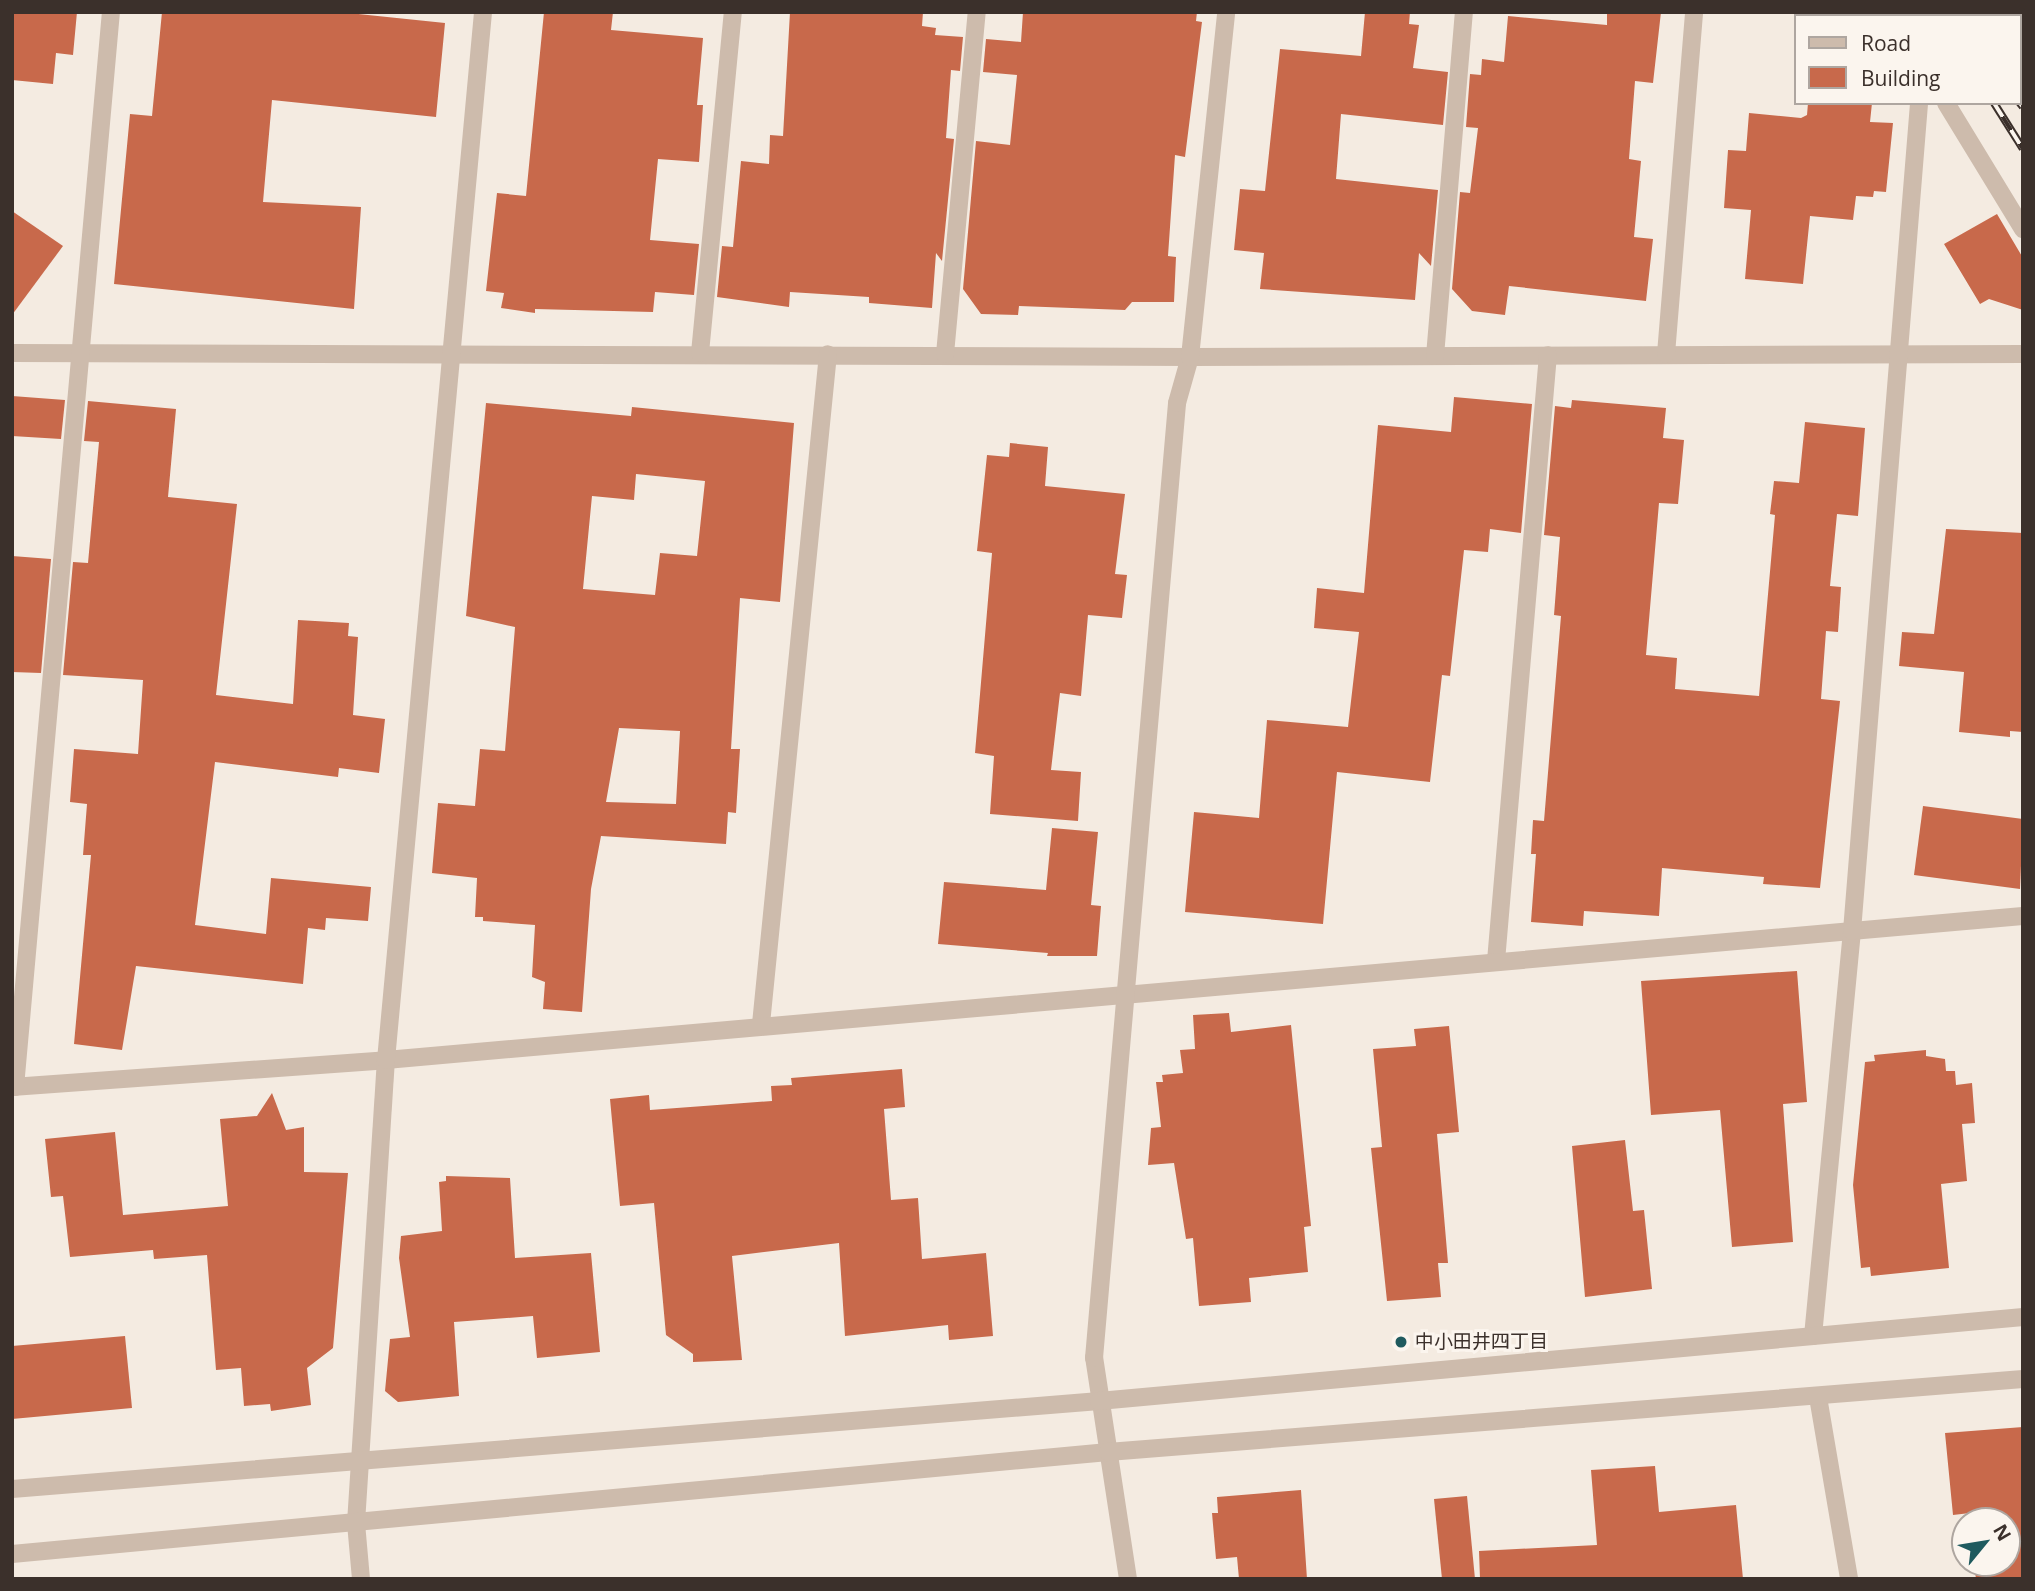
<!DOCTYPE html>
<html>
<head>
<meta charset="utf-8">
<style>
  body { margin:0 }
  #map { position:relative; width:2035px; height:1591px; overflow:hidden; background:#f4ebe1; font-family:"Open Sans","Noto Sans JP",sans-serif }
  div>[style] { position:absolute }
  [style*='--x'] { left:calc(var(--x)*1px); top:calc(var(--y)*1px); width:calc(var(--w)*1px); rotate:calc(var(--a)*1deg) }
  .building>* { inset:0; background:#c8694b }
  .minor>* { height:18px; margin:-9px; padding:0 9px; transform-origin:9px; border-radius:9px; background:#cdbbac }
  .tertiary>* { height:18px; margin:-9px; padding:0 9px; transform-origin:9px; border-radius:9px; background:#cdbbac }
  .rail>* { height:8px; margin-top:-4px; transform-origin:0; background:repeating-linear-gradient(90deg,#fbf5ee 0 16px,#3b302b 0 32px); box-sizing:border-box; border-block:2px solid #3b302b }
  .dots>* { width:19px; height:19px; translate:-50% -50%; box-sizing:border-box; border:4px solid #fbf5ee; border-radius:50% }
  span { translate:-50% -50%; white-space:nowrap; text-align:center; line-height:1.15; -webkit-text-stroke:6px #fbf5ee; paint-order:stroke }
  .poi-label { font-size:19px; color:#3b302b }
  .left { translate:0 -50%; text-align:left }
  .frame { position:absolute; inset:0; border:14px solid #3b302b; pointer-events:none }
  .legend { position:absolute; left:1794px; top:14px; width:228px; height:91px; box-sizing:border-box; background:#fbf5ee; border:2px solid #aea6a0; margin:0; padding:9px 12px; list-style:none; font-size:21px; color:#3b302b }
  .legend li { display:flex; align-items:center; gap:14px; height:35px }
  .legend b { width:35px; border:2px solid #aea6a0 }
  .north { position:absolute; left:1951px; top:1507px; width:70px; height:70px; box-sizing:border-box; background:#fbf5ee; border:2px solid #aea6a0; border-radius:50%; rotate:60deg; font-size:19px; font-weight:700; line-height:28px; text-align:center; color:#3b302b }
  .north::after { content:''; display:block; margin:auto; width:24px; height:32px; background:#1f5a5e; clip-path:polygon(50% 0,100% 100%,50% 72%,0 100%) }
</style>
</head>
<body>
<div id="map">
  <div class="building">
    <div style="clip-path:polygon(12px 12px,77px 12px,73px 55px,56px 53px,53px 84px,12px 80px)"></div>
    <div style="clip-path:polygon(162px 12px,339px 12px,445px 23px,436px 117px,272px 100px,263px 202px,361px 207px,354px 309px,114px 284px,130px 114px,152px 116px)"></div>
    <div style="clip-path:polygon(544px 12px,613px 12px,611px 30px,703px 38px,697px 105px,703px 105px,699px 162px,658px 159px,650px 240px,699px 244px,694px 295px,655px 292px,653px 312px,535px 309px,535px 313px,501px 308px,504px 293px,486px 291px,497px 193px,526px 196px)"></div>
    <div style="clip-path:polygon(790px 12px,923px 12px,922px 26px,936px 28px,935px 35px,963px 37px,960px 71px,951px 70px,946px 138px,954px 139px,942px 261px,936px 253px,932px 308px,869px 303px,869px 297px,790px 292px,789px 307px,717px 297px,722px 246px,733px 247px,741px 161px,769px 164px,770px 135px,783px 136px)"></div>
    <div style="clip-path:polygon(1023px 12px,1197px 12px,1196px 21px,1202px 22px,1185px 157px,1175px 155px,1168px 256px,1176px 257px,1174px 302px,1132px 302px,1125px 310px,1019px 306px,1018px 315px,981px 314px,963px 289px,976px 141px,1010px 145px,1017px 75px,983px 72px,986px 39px,1021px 42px)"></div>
    <div style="clip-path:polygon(1365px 12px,1410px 12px,1409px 24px,1419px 25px,1413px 68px,1448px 72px,1443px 125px,1341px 114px,1336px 179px,1438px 190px,1431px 266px,1419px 253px,1415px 300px,1260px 289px,1264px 253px,1234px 250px,1240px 189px,1265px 191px,1280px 49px,1361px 56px)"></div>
    <div style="clip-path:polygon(1607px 12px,1661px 12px,1653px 83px,1635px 81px,1629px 159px,1641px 161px,1634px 237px,1653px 239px,1646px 301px,1509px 286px,1505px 315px,1472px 311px,1452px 289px,1460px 192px,1470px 193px,1478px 128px,1466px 127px,1470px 74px,1481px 75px,1482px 59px,1504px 62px,1508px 16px,1607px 25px)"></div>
    <div style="clip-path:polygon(1808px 103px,1872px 103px,1870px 122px,1893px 123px,1886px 192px,1874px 191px,1873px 197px,1856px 196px,1853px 220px,1810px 216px,1803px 284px,1745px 279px,1751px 210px,1724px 208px,1728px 150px,1746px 151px,1749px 113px,1801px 118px,1807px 115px)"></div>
    <div style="clip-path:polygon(12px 211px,63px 246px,12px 315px)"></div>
    <div style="clip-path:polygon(1997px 214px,2023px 258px,2023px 310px,1989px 299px,1980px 304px,1944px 244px)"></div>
    <div style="clip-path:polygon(12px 396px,65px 400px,61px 439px,12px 436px)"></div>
    <div style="clip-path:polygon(1454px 397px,1532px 404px,1521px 533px,1490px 529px,1488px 552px,1464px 550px,1450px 676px,1442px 675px,1430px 782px,1337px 772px,1323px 924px,1185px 912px,1194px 812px,1259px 818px,1267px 720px,1348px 727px,1359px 632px,1314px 628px,1317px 588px,1364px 593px,1378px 425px,1451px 432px)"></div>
    <div style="clip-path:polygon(1572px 400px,1666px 408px,1663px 438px,1684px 440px,1678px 504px,1659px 503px,1646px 655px,1677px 658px,1675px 689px,1759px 696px,1775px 515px,1770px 514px,1774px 481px,1799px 483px,1805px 422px,1865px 428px,1858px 516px,1837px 514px,1830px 586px,1841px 587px,1838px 632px,1826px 631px,1821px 699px,1840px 701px,1820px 888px,1763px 884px,1764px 877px,1662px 868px,1659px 916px,1584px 911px,1583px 926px,1531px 922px,1536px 854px,1531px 854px,1533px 820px,1544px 821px,1561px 616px,1554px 615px,1560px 537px,1544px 535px,1555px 406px,1571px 408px)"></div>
    <div style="clip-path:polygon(88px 401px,176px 409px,168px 497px,237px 504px,216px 695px,293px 704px,298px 620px,349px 623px,348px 636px,358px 637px,353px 715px,385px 719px,379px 773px,339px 768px,338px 777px,215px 762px,195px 925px,266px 934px,271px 878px,371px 887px,368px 921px,326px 918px,325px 930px,308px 928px,303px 984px,136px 966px,122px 1050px,74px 1044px,91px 855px,83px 855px,87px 804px,70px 802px,74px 749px,138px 754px,143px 680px,63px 675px,73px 562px,88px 563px,99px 442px,84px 441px)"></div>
    <div style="clip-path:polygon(evenodd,486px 403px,631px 416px,632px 407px,794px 423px,780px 602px,740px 598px,731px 749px,740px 749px,736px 813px,728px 812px,726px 844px,601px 836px,591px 889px,582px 1012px,543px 1009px,545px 982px,532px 977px,535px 925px,483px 921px,483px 917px,475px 917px,477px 878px,432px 873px,438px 803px,475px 806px,480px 749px,505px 751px,515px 627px,466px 616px,486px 403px,636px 474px,705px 481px,697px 556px,660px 553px,655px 595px,583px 589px,592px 496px,634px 500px,636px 474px,486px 403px,619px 728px,680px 731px,676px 804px,606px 802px,619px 728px)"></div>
    <div style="clip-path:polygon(1010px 443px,1048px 447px,1045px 486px,1125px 494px,1115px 574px,1127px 575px,1122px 618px,1088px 615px,1081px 696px,1060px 693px,1051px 770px,1081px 772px,1078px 821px,990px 814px,994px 756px,975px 753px,992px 553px,977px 551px,987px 455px,1009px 457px)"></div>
    <div style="clip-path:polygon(1946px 529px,2023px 533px,2023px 732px,2010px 731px,2010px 737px,1959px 732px,1964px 672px,1899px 666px,1902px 632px,1934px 634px)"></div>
    <div style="clip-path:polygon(12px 556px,51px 559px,41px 673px,12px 672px)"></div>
    <div style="clip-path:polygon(1923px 806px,2023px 819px,2020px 889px,1914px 875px)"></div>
    <div style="clip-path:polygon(1052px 828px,1098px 832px,1091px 905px,1101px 906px,1097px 956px,1047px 956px,1048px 953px,938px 944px,944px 882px,1046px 890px)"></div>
    <div style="clip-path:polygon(1797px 971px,1807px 1102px,1783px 1104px,1793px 1242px,1732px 1247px,1720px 1110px,1651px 1115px,1641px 981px)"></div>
    <div style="clip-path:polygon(1229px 1013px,1231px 1032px,1291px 1025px,1311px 1226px,1304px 1227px,1308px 1272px,1249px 1278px,1251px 1302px,1199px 1306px,1193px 1238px,1186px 1239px,1174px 1163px,1148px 1165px,1151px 1128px,1161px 1127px,1156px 1082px,1163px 1082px,1162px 1075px,1183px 1073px,1180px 1050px,1195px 1049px,1193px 1015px)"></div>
    <div style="clip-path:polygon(1449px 1026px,1459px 1132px,1437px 1134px,1448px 1263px,1438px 1263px,1441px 1297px,1387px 1301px,1371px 1148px,1382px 1147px,1373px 1049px,1416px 1046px,1414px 1029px)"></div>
    <div style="clip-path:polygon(1926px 1050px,1926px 1056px,1945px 1059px,1946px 1071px,1955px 1071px,1956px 1085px,1972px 1083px,1975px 1123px,1962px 1124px,1967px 1181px,1941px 1184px,1949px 1268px,1871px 1276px,1870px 1267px,1861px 1268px,1853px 1185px,1865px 1062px,1875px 1061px,1874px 1055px)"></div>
    <div style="clip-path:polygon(902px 1069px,905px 1107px,884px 1109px,891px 1200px,918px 1198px,922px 1259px,986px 1253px,993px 1336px,949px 1340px,948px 1325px,845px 1336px,839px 1243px,732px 1256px,742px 1360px,693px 1362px,693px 1354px,666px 1335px,654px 1203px,620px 1206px,610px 1099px,649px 1095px,650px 1110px,772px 1101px,771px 1086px,792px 1085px,791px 1078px)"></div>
    <div style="clip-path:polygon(272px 1093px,286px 1130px,304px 1127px,304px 1172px,348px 1173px,333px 1348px,307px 1368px,311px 1405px,271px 1411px,270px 1404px,244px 1406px,241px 1368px,216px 1370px,207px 1255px,154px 1259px,153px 1250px,70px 1257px,63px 1196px,51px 1197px,45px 1139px,115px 1132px,123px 1215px,228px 1206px,220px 1119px,257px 1116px)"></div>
    <div style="clip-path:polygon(1625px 1140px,1633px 1211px,1644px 1210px,1652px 1289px,1585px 1297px,1572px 1146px)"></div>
    <div style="clip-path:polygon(446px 1176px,510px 1178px,515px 1258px,591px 1253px,600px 1352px,537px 1358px,533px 1316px,454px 1322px,459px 1396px,398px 1402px,385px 1391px,390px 1339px,410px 1337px,399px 1258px,401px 1236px,442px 1231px,439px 1182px,446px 1181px)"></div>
    <div style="clip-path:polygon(125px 1336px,132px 1408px,12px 1419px,12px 1346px)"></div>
    <div style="clip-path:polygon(2023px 1427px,2023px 1579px,1976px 1579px,1974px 1563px,2007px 1563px,2007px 1521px,1970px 1521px,1970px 1513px,1953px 1515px,1945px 1433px)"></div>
    <div style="clip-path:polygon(1655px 1466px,1659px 1512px,1736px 1505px,1743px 1579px,1480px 1579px,1479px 1551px,1597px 1545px,1591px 1470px)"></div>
    <div style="clip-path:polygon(1301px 1490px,1307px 1579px,1239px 1579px,1237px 1557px,1216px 1559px,1212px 1513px,1218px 1513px,1217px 1497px)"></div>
    <div style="clip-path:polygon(1467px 1496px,1475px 1579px,1442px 1579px,1434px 1499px)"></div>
  </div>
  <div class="minor">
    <div style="--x:1890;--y:12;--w:4;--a:63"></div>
    <div style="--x:1929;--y:16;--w:4;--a:-76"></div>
    <div style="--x:1946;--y:103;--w:148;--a:58.6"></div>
    <div style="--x:12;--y:353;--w:1178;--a:0.19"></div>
    <div style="--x:1190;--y:357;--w:833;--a:-0.21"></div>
    <div style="--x:700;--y:353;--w:343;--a:-84.5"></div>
    <div style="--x:945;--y:354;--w:343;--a:-84.7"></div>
    <div style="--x:1666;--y:354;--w:343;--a:-85.3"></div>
    <div style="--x:1435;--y:356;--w:345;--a:-85.2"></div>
    <div style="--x:1496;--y:961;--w:608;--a:-85.1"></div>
    <div style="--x:761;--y:1024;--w:673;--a:-84.29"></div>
    <div style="--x:12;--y:1087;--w:375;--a:-4.1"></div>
    <div style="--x:386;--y:1060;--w:1643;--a:-5.03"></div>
    <div style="--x:15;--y:1087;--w:1079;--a:-84.9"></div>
    <div style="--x:1813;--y:1336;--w:407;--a:-84.5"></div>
    <div style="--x:1852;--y:931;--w:831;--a:-85.37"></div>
    <div style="--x:1818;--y:1397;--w:185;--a:80.3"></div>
    <div style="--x:361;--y:1579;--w:56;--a:-95.1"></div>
    <div style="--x:356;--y:1523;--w:464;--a:-86.3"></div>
    <div style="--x:386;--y:1060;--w:1052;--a:-84.71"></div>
    <div style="--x:1128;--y:1579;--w:224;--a:-98.7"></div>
    <div style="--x:1094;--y:1358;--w:959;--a:-85.03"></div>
    <div style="--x:1177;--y:403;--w:48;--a:-74.2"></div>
    <div style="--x:1190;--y:357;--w:347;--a:-84"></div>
  </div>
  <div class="tertiary">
    <div style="--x:12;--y:1489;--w:1091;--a:-4.63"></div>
    <div style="--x:1099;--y:1401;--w:928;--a:-5.19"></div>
    <div style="--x:12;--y:1554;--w:1101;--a:-5.32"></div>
    <div style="--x:1108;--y:1452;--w:918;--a:-4.56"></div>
  </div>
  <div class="rail">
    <div style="--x:1939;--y:12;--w:4;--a:63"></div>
    <div style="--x:1965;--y:12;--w:4;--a:63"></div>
    <div style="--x:2019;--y:102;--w:6;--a:51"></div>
    <div style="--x:1994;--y:103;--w:54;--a:57.8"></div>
  </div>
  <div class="dots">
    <div style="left:1401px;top:1342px;background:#1f5a5e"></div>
  </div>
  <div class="poi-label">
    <span class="left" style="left:1415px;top:1342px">中小田井四丁目</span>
  </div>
  <div class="frame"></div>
  <ul class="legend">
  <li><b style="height:9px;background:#cdbbac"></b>Road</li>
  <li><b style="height:19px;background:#c8694b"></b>Building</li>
  </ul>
  <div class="north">N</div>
</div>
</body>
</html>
